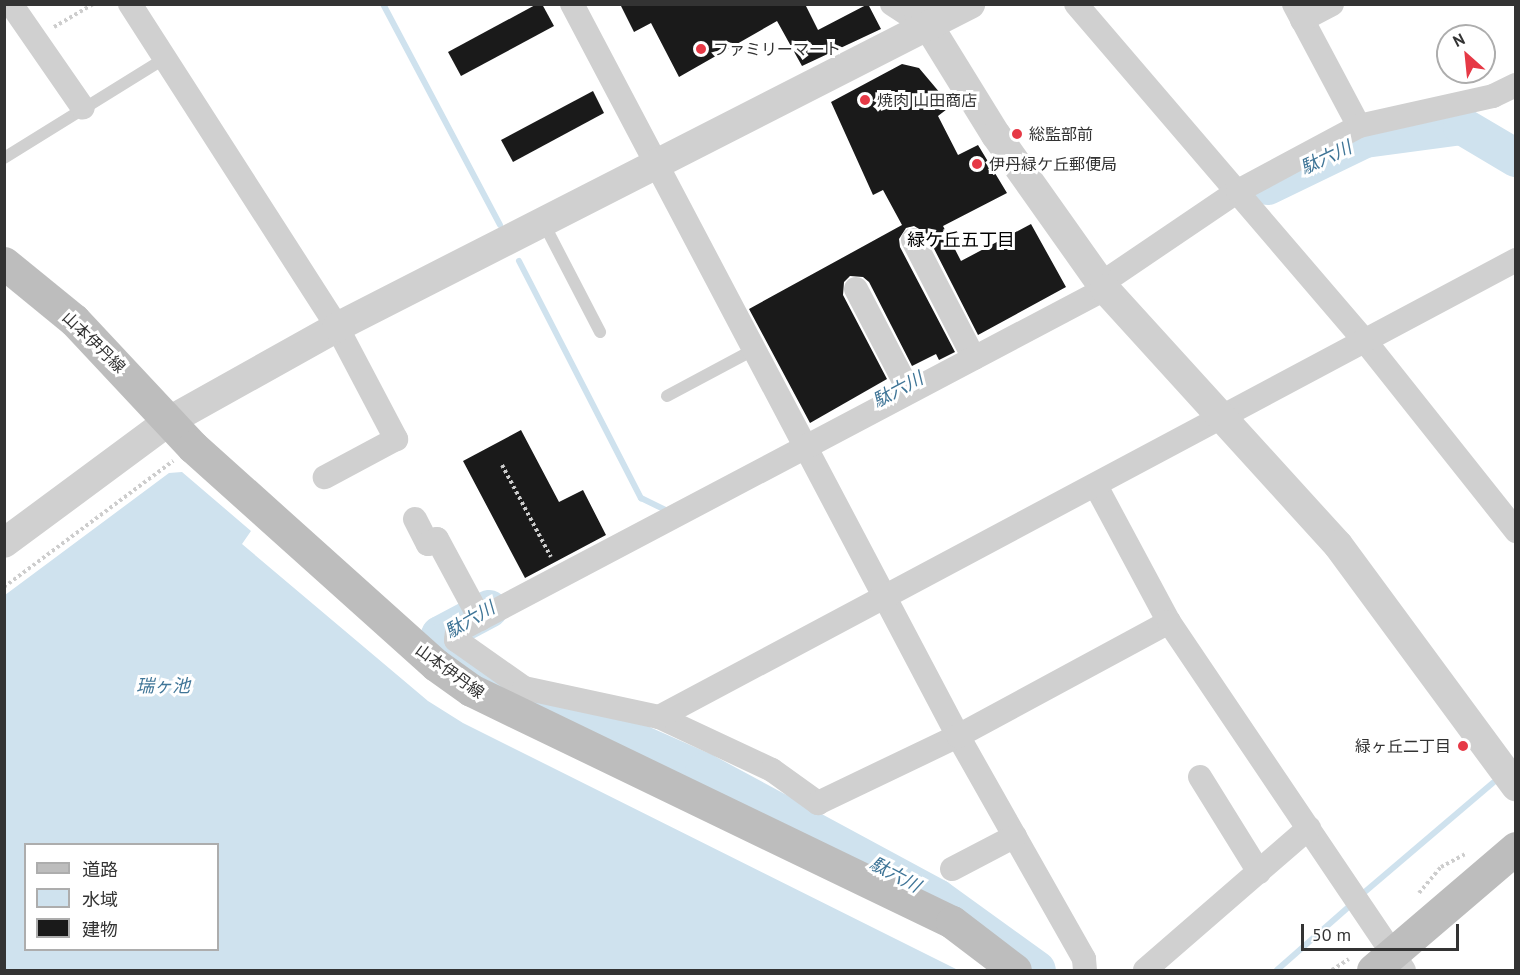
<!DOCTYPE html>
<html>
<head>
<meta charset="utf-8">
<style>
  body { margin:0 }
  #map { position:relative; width:1520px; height:975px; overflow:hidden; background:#fff; font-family:"PT Sans","Noto Sans JP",sans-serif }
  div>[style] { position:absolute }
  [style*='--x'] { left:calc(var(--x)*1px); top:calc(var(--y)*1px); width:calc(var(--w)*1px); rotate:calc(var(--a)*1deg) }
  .water>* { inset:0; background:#cfe2ee }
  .stream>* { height:6px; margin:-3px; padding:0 3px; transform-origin:3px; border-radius:3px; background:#cfe2ee }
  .river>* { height:38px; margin:-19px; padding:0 19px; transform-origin:19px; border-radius:19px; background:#cfe2ee }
  .building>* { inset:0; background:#1a1a1a }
  .path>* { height:4px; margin-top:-2px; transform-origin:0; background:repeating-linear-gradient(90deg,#cdcdcd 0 3px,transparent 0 6px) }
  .service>* { height:12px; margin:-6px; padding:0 6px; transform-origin:6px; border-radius:6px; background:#d0d0d0 }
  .minor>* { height:24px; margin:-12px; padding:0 12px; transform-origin:12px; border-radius:12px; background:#d0d0d0 }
  .tertiary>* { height:30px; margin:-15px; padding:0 15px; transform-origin:15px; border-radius:15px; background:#d0d0d0 }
  .secondary>* { height:33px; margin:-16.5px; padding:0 16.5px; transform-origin:16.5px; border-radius:16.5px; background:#bdbdbd }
  .dots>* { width:16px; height:16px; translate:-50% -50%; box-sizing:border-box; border:3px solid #fff; border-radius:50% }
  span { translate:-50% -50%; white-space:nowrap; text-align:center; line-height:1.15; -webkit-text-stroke:6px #fff; paint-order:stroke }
  .poi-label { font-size:16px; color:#333 }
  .left { translate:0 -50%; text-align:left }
  .right { translate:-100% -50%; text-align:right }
  .street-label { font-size:16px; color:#333 }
  .water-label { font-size:18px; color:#3f7597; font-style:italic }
  .neighbourhood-label { font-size:18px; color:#000 }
  .frame { position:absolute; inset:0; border:6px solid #333; pointer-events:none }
  .legend { position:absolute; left:24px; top:843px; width:195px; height:108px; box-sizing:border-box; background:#fff; border:2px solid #adadad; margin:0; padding:8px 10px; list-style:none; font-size:18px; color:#333 }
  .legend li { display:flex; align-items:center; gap:12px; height:30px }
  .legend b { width:30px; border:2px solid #adadad }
  .north { position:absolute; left:1436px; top:24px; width:60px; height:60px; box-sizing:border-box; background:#fff; border:2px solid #adadad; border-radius:50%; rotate:333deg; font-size:16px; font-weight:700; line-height:24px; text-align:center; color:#333 }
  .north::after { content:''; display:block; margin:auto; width:21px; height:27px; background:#e63946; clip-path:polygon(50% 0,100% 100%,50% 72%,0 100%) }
  .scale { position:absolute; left:1301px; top:924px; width:158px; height:27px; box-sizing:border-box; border:3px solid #333; border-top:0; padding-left:8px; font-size:18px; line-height:21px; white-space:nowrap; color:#333; -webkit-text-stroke:4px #fff; paint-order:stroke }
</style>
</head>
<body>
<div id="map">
  <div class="water">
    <div style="clip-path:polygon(evenodd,182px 472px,251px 531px,242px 544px,428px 701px,463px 723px,958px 970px,5px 970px,5px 595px,169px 473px,182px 472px,26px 844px,218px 844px,218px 950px,26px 950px,26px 844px)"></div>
  </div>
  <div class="stream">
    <div style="--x:383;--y:4;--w:250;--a:62.1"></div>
    <div style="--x:519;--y:261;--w:267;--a:62.8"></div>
    <div style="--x:641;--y:498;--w:30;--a:26"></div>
    <div style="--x:1360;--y:896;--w:175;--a:-40.4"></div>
    <div style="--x:1277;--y:970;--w:101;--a:-41.4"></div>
  </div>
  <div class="river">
    <div style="--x:1268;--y:186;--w:108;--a:-25.9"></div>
    <div style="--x:1365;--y:139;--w:98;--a:-7.6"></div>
    <div style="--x:1462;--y:126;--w:63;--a:30.7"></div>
    <div style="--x:489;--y:609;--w:55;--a:152"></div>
    <div style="--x:440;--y:635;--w:9;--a:111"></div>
    <div style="--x:437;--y:643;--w:131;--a:33.8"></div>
    <div style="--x:546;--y:716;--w:97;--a:16.2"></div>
    <div style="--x:639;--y:743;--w:71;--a:24"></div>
    <div style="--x:704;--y:772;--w:265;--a:28.4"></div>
    <div style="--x:937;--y:898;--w:123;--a:35.8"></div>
  </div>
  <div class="building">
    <div style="clip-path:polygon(537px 4px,542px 4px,554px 26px,461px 76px,448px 52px)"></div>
    <div style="clip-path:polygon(620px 4px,809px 4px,806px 6px,818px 30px,868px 4px,881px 29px,802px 66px,777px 21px,679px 77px,651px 23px,634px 32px)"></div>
    <div style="clip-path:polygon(902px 64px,919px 68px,951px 106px,938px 116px,958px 155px,978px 145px,1007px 193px,943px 226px,961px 261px,1031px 224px,1066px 287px,978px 335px,926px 233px,914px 226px,906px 228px,899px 239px,900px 247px,955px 352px,939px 360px,936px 354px,912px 366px,869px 282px,863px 277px,850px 276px,844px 282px,843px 295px,887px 379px,810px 423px,749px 309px,902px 225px,883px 190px,873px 195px,831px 102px)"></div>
    <div style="clip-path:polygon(593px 91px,604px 113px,513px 162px,501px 140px)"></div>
    <div style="clip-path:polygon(521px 430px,559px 502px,583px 490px,606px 535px,525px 578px,463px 461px)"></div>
  </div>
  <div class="path">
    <div style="--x:54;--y:27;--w:45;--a:-30.5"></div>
    <div style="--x:502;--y:465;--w:104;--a:62"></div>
    <div style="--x:4;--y:587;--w:211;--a:-36.7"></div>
    <div style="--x:1419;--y:893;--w:34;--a:-50"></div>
    <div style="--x:1441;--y:867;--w:27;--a:-28"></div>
    <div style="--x:1332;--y:970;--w:20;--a:-33"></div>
  </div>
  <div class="service">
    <div style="--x:4;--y:158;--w:186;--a:-31.8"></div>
    <div style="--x:543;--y:222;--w:124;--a:62.6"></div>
    <div style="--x:667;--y:396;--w:100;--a:-28.1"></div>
  </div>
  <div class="minor">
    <div style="--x:11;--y:4;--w:126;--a:55.3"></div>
    <div style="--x:130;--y:4;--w:384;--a:57.3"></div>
    <div style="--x:337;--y:327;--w:127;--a:62.2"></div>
    <div style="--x:396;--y:439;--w:81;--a:151.8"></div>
    <div style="--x:572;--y:4;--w:828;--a:62.2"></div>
    <div style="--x:958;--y:736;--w:256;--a:60.5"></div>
    <div style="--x:1084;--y:959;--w:11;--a:85"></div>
    <div style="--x:892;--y:4;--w:42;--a:33.3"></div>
    <div style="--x:1076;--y:4;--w:444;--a:49.4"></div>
    <div style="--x:1365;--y:341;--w:243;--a:51.5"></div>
    <div style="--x:1294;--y:4;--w:138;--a:62"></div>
    <div style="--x:1302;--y:20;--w:34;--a:-28"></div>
    <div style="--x:913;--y:240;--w:133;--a:62.7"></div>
    <div style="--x:1102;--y:283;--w:164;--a:-34.1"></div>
    <div style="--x:1238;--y:191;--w:137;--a:-28.2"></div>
    <div style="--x:1359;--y:126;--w:137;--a:-12.6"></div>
    <div style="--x:1493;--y:96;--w:25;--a:-26"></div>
    <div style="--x:856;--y:289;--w:115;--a:62.5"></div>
    <div style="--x:1105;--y:289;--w:707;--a:152.17"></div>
    <div style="--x:480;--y:619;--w:26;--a:152"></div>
    <div style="--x:457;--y:631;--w:9;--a:96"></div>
    <div style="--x:456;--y:640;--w:83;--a:35.2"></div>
    <div style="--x:524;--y:688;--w:138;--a:12.1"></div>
    <div style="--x:659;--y:717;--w:125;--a:25.1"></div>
    <div style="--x:772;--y:770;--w:57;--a:35.7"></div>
    <div style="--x:818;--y:803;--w:155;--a:-25.6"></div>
    <div style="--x:958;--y:736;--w:240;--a:-28.4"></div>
    <div style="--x:1096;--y:486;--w:154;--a:61.8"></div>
    <div style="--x:1169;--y:622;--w:420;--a:56"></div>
    <div style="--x:415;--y:519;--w:28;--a:63"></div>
    <div style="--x:428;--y:544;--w:10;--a:-29"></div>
    <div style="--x:437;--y:539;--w:91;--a:61.7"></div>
    <div style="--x:659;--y:717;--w:971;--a:-28.07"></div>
    <div style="--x:1200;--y:777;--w:112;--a:58.2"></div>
    <div style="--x:952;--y:869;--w:71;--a:-27.6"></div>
    <div style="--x:1145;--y:970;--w:217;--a:-40.9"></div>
  </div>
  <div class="tertiary">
    <div style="--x:915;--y:4;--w:154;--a:58.3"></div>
    <div style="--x:996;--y:135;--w:189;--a:54.7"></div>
    <div style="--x:1105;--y:289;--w:346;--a:47.7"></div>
    <div style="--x:1338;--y:545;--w:300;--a:53.6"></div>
    <div style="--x:4;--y:543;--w:205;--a:-36.5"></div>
    <div style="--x:169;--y:421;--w:193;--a:-29.2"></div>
    <div style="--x:337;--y:327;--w:711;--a:-27.03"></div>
  </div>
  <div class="secondary">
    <div style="--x:4;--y:263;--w:90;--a:39.2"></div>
    <div style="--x:74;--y:320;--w:174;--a:46.9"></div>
    <div style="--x:193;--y:447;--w:326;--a:41.9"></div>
    <div style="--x:436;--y:665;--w:43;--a:35.5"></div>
    <div style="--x:471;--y:690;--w:534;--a:25.75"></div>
    <div style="--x:952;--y:922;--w:79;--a:37.3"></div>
    <div style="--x:1373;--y:970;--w:188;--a:-40.5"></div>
  </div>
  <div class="dots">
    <div style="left:701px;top:49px;background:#e63946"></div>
    <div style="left:865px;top:100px;background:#e63946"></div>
    <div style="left:1017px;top:134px;background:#e63946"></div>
    <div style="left:977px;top:164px;background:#e63946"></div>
    <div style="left:1463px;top:746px;background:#e63946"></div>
  </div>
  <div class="poi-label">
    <span class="left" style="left:713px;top:49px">ファミリーマート</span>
    <span class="left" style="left:877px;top:100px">焼肉 山田商店</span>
    <span class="left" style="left:1029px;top:134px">総監部前</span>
    <span class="left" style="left:989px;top:164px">伊丹緑ケ丘郵便局</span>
    <span class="right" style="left:1451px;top:746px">緑ヶ丘二丁目</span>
  </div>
  <div class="street-label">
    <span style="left:94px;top:342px;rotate:44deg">山本伊丹線</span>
    <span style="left:450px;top:671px;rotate:36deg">山本伊丹線</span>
  </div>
  <div class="water-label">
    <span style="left:1326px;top:158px;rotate:-25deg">駄六川</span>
    <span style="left:898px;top:390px;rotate:-28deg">駄六川</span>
    <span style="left:470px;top:620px;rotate:-30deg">駄六川</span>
    <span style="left:163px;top:686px">瑞ヶ池</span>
    <span style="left:895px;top:875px;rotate:28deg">駄六川</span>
  </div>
  <div class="neighbourhood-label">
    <span style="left:961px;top:240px">緑ケ丘五丁目</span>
  </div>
  <div class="frame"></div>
  <ul class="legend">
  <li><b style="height:8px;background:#bdbdbd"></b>道路</li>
  <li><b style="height:16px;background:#cfe2ee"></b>水域</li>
  <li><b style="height:16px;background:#1a1a1a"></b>建物</li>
  </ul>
  <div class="north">N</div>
  <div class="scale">50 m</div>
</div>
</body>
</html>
